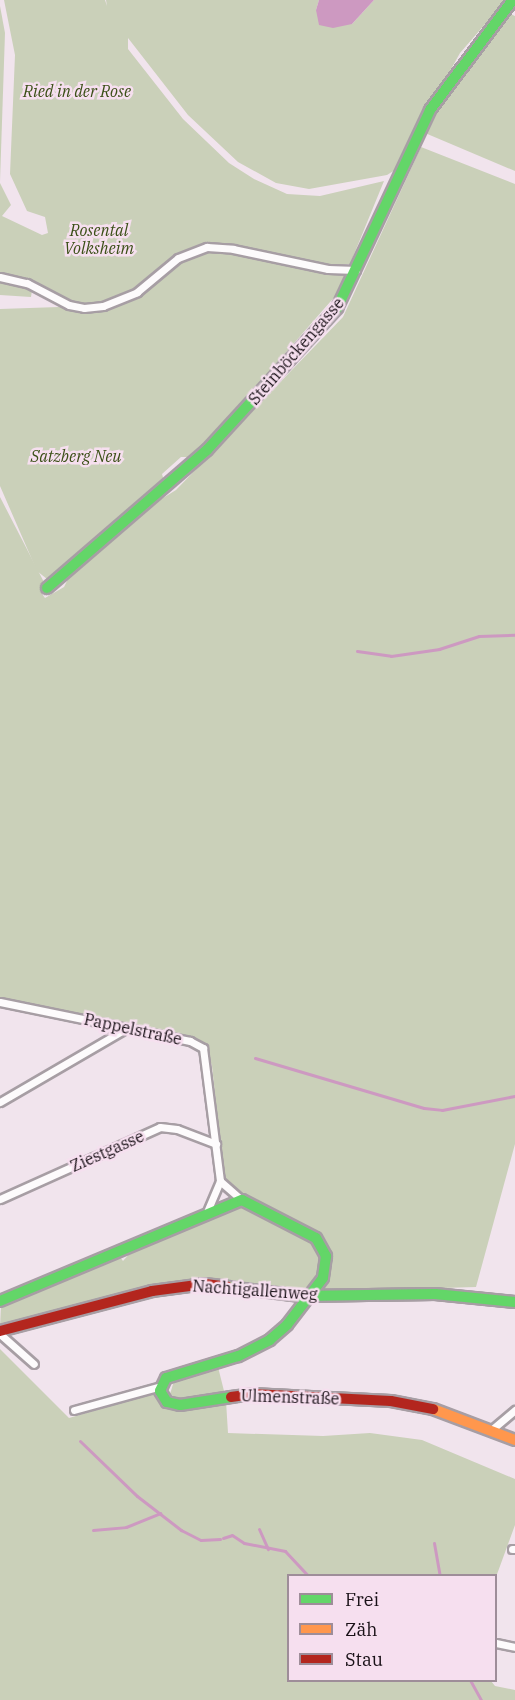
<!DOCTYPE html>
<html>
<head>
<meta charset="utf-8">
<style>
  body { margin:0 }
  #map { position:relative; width:515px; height:1700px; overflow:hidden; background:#f1e4ed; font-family:"IBM Plex Serif",serif }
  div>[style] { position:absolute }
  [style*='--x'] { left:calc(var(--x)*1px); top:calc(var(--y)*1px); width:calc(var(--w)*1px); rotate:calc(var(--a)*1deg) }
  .green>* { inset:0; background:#cad0b9 }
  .water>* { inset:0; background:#cd99c1 }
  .stream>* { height:3px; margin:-1.5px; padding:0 1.5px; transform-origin:1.5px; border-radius:1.5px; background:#cd99c1 }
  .roads { filter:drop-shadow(2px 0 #a79ea4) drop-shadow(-2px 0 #a79ea4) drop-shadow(0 2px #a79ea4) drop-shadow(0 -2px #a79ea4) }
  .street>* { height:7px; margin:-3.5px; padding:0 3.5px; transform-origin:3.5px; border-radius:3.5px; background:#fdfbfc }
  .fast>* { height:10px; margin:-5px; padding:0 5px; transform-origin:5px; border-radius:5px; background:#63d668 }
  .slow>* { height:10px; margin:-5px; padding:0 5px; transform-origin:5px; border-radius:5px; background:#ff974d }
  .jam>* { height:10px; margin:-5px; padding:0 5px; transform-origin:5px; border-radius:5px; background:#b3261e }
  span { translate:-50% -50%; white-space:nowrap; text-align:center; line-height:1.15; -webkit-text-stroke:5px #f6dfef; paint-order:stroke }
  .park-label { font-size:16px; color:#3a4f16; font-style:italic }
  .street-label { font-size:16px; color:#191117 }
  .legend { position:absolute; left:287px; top:1574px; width:210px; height:108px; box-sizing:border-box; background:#f6dfef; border:2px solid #9e8d99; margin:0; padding:8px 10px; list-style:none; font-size:18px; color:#191117 }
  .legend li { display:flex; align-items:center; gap:12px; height:30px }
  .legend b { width:30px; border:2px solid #9e8d99 }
</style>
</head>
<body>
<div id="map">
  <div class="green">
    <div style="clip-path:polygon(4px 0,105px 0,107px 6px,106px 0,319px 0,316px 10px,352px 24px,374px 0,506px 0,460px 53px,395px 170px,387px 175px,309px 189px,276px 183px,238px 162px,188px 115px,128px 38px,128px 49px,183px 119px,229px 163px,254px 179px,287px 194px,320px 196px,384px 181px,350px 264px,328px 265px,270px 253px,269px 260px,345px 275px,338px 293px,202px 448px,191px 457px,181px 457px,162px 474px,164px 481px,47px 579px,37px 571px,0 486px,0 309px,59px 307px,98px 312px,134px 297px,162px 277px,156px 272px,129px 292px,104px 303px,85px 305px,0 274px,0 183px,11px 205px,2px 216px,42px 235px,48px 233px,45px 217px,27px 211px,10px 174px,15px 55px)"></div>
    <div style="clip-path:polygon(0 6px,5px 33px,0 181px)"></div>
    <div style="clip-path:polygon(506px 12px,515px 16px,515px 171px,425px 133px,443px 99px)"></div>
    <div style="clip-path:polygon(421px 147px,515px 184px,515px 1144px,476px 1287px,304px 1292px,218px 1282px,0 1327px,1px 1306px,107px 1261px,120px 1257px,123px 1261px,132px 1251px,232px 1210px,244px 1207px,259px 1213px,251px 1199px,230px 1187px,224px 1178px,212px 1066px,205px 1044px,188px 1037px,0 998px,0 497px,47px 588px,42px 594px,45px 598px,64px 587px,73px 569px,142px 511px,176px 490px,343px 317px)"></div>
    <div style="clip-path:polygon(0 282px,32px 290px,31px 297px,0 295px)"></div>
    <div style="clip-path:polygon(0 1349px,69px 1418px,155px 1393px,163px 1407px,182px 1411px,226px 1401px,228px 1433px,323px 1436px,370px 1433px,422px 1440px,515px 1479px,515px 1525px,496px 1577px,288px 1576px,288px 1680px,491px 1681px,495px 1686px,515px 1690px,515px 1700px,0 1700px)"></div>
    <div style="clip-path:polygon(218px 1367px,224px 1391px,178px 1399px,170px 1394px,174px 1381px)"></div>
  </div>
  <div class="water">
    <div style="clip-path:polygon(319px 0,374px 0,352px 24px,333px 28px,319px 25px,316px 10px)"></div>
  </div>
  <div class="stream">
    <div style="--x:357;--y:651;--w:34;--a:8"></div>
    <div style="--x:391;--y:656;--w:49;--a:-8.3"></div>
    <div style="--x:439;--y:649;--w:42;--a:-18"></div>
    <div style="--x:479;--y:636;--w:36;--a:-2"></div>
    <div style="--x:255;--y:1058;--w:176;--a:16.5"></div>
    <div style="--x:424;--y:1108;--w:18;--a:6"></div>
    <div style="--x:442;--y:1110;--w:74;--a:-10.9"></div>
    <div style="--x:80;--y:1441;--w:79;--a:44"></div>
    <div style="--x:137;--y:1496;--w:56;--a:37.7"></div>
    <div style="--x:181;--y:1530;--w:22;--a:27"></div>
    <div style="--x:201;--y:1540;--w:19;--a:-3"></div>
    <div style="--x:259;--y:1529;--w:22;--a:66"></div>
    <div style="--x:93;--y:1530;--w:33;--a:-5"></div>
    <div style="--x:126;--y:1527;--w:37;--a:-22"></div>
    <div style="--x:223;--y:1538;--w:9;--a:-18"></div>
    <div style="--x:232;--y:1535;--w:14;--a:34"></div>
    <div style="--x:244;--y:1543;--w:42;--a:11"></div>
    <div style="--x:285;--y:1551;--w:34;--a:47"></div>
    <div style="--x:434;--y:1543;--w:34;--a:80"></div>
    <div style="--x:470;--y:1680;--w:23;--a:61"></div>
  </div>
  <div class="roads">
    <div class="street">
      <div style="--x:0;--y:277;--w:28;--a:13"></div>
      <div style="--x:27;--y:283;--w:47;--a:27.6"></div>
      <div style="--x:69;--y:305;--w:15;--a:11"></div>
      <div style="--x:84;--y:308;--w:19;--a:-6"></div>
      <div style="--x:103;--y:306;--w:37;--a:-22"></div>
      <div style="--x:137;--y:292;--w:53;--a:-39.7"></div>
      <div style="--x:178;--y:258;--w:31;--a:-21"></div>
      <div style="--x:207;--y:247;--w:26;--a:4"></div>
      <div style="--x:233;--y:249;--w:97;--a:11.9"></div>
      <div style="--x:328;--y:269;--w:28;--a:2"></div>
      <div style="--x:0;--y:1002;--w:194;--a:11.6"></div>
      <div style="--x:190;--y:1041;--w:15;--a:28"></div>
      <div style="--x:203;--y:1048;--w:134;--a:82.7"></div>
      <div style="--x:220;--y:1181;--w:29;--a:41"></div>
      <div style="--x:0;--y:1102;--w:147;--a:-30.2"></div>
      <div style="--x:0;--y:1199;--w:175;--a:-24.2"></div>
      <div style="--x:160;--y:1127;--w:17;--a:7"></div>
      <div style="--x:177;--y:1129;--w:42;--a:21"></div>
      <div style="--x:206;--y:1214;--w:36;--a:-67"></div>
      <div style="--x:0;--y:1334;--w:45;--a:41.4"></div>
      <div style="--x:74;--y:1410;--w:90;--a:-15.4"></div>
      <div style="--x:490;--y:1431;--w:33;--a:-40"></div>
      <div style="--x:512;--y:1549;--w:3;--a:0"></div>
      <div style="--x:496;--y:1643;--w:19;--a:12"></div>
    </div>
    <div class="fast">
      <div style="--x:47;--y:588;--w:211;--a:-40.8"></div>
      <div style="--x:207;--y:450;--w:193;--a:-47.5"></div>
      <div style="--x:337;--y:308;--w:219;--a:-64.8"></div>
      <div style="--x:430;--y:110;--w:138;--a:-53"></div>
      <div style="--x:228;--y:1287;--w:73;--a:7.1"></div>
      <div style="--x:300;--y:1296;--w:135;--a:-0.8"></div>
      <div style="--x:435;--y:1294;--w:80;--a:5.7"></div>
      <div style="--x:0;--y:1301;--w:262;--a:-22.7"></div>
      <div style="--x:242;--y:1200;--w:83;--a:27.2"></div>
      <div style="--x:316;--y:1238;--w:21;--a:61"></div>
      <div style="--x:326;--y:1256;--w:22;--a:98"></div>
      <div style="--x:323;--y:1278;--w:59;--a:127.5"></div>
      <div style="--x:287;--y:1325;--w:23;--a:139"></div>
      <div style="--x:270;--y:1340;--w:36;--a:153"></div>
      <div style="--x:238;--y:1356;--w:75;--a:163"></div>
      <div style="--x:166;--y:1378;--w:14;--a:115"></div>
      <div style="--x:160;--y:1391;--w:13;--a:58"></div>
      <div style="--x:167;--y:1402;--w:13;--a:13"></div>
      <div style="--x:180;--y:1405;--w:52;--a:-8.9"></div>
    </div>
    <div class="slow">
      <div style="--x:433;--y:1409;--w:88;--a:20.7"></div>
    </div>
    <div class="jam">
      <div style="--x:0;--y:1331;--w:157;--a:-14.7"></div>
      <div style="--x:152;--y:1291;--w:53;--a:-7.5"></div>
      <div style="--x:205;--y:1284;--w:23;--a:7"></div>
      <div style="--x:231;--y:1397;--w:21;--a:-8"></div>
      <div style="--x:252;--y:1394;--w:139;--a:2.9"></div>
      <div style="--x:391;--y:1401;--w:43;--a:10.8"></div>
    </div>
  </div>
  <div class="park-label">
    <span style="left:77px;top:91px">Ried in der Rose</span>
    <span style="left:99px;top:239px">Rosental<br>Volksheim</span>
    <span style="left:76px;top:456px">Satzberg Neu</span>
  </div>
  <div class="street-label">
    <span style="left:296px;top:351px;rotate:-49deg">Steinböckengasse</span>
    <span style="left:133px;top:1029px;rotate:12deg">Pappelstraße</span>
    <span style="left:107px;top:1151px;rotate:-24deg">Ziestgasse</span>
    <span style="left:255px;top:1290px;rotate:4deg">Nachtigallenweg</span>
    <span style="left:290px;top:1397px;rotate:2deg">Ulmenstraße</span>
  </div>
  <ul class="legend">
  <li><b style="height:8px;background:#63d668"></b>Frei</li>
  <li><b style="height:8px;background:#ff974d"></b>Zäh</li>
  <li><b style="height:8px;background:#b3261e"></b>Stau</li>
  </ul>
</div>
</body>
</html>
